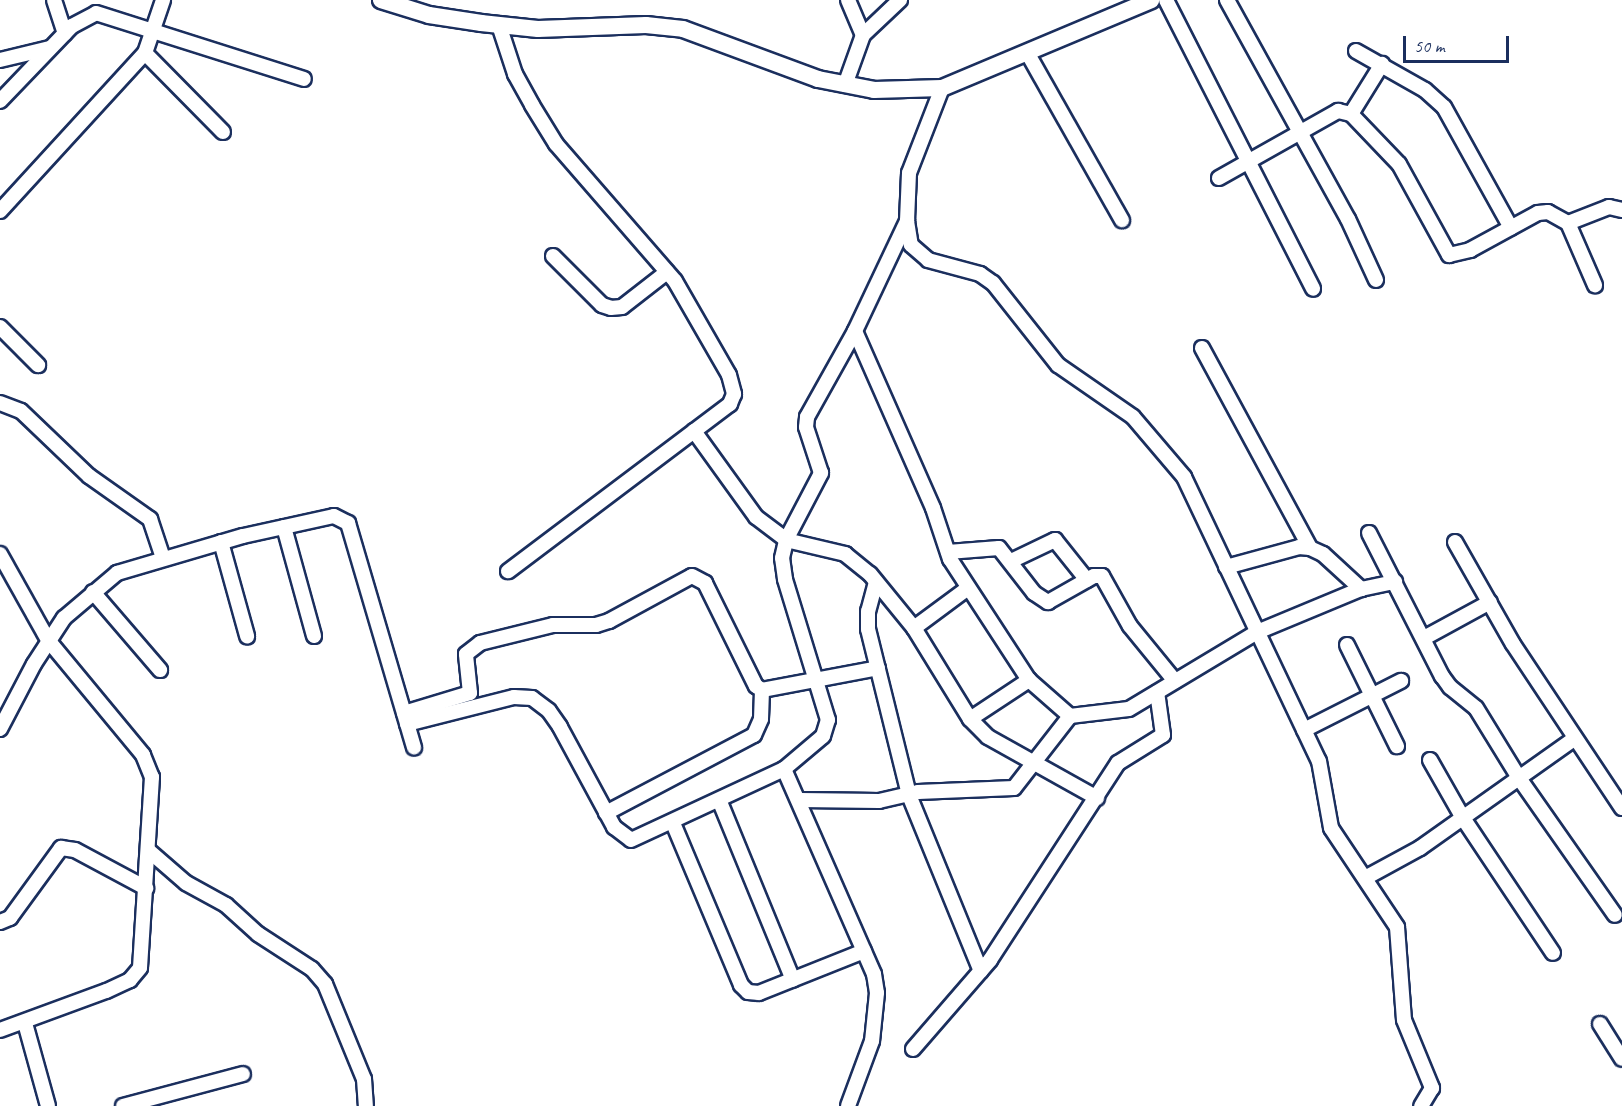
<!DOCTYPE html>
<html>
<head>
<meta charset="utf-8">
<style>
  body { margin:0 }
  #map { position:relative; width:1622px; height:1106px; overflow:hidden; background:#fff; font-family:Caveat,sans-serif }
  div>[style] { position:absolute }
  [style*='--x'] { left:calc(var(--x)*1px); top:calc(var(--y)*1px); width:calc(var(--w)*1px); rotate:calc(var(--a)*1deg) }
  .roads { filter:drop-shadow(2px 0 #1b2f5e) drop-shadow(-2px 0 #1b2f5e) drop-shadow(0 2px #1b2f5e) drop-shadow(0 -2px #1b2f5e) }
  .minor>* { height:14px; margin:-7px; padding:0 7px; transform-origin:7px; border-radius:7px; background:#fff }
  .tertiary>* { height:16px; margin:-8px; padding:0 8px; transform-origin:8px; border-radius:8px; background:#fff }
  span { translate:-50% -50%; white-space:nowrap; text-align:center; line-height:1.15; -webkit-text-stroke:4.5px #fff; paint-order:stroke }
  .scale { position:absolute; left:1403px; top:36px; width:106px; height:27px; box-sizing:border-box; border:3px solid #1b2f5e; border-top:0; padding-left:8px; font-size:18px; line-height:21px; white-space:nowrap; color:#1b2f5e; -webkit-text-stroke:4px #fff; paint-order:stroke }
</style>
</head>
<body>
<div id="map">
  <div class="roads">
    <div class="minor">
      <div style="--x:54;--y:0;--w:35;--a:72"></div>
      <div style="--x:848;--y:0;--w:38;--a:67"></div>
      <div style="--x:1166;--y:0;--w:324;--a:63"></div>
      <div style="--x:1227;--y:0;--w:250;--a:61.1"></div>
      <div style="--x:1348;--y:219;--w:67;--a:65.3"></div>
      <div style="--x:499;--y:25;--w:52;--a:71.9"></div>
      <div style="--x:515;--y:74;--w:35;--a:61"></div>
      <div style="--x:532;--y:105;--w:46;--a:58.4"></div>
      <div style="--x:556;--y:144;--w:181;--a:49"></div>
      <div style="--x:675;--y:281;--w:108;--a:60.1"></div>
      <div style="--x:729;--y:375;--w:20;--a:75"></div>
      <div style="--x:734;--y:394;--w:11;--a:112"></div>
      <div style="--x:730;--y:404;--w:278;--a:143"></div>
      <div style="--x:1356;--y:51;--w:79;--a:29.5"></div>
      <div style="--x:1425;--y:90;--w:25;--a:42"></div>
      <div style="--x:1444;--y:107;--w:138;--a:61"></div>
      <div style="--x:145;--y:53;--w:111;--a:45.4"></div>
      <div style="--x:1028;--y:54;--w:191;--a:60.5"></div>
      <div style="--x:0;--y:60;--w:51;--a:-13.5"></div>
      <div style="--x:845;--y:85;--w:53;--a:-70.2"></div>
      <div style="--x:863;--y:35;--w:51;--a:-43.4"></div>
      <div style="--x:942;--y:88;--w:91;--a:111.2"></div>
      <div style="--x:909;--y:173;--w:48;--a:92.4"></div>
      <div style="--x:907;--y:221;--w:24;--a:81"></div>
      <div style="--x:911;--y:245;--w:23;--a:41"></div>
      <div style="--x:928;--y:260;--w:54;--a:15.1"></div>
      <div style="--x:980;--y:274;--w:16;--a:35"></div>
      <div style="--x:993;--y:283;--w:105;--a:51.6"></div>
      <div style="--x:1058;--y:365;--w:91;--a:34.7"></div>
      <div style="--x:1133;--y:417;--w:79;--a:49.6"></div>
      <div style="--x:1184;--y:477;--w:314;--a:64.6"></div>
      <div style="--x:1319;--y:761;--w:68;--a:79.8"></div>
      <div style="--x:1331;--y:828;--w:119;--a:56.3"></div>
      <div style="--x:1397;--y:927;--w:93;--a:85.7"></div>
      <div style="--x:1404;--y:1020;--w:74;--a:67.6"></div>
      <div style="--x:1432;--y:1088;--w:21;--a:121"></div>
      <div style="--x:0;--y:101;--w:104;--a:-46.2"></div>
      <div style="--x:72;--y:26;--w:27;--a:-28"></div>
      <div style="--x:96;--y:13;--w:218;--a:17.6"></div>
      <div style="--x:1351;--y:114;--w:59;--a:-58.2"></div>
      <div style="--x:1219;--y:178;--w:137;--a:-29.4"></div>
      <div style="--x:1338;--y:111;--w:13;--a:13"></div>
      <div style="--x:1351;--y:114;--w:69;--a:46.2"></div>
      <div style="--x:1399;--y:164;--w:104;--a:61.2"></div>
      <div style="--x:1449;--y:255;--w:22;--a:-13"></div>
      <div style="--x:1470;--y:250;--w:77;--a:-28.6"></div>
      <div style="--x:1538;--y:213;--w:10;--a:-6"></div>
      <div style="--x:1548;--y:212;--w:23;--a:29"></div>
      <div style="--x:1568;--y:223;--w:44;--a:-21.3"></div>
      <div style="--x:1609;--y:207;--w:13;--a:13"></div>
      <div style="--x:0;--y:211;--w:214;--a:-47.5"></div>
      <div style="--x:145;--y:53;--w:56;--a:-71.2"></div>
      <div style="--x:1568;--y:223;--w:68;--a:66.5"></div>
      <div style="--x:553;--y:256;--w:69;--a:45"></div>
      <div style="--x:602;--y:305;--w:9;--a:18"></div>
      <div style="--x:611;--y:308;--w:11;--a:-5"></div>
      <div style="--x:622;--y:307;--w:57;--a:-37.9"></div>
      <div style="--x:0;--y:327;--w:54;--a:45"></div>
      <div style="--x:855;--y:331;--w:193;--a:66.2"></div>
      <div style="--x:933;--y:508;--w:54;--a:71.6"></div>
      <div style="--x:950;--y:559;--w:145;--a:56.9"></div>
      <div style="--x:1029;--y:680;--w:55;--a:41.3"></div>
      <div style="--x:1202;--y:348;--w:227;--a:61.6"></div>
      <div style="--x:0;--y:403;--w:22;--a:21"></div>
      <div style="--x:21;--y:411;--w:94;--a:43.7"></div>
      <div style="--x:89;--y:476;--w:75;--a:35.2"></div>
      <div style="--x:150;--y:519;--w:41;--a:71.6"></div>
      <div style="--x:694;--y:431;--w:106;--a:54.2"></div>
      <div style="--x:756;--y:517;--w:38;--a:37"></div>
      <div style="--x:786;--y:540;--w:61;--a:13.3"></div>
      <div style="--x:845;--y:554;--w:32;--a:39"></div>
      <div style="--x:870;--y:574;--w:70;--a:50.8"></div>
      <div style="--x:914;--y:628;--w:107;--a:58.4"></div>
      <div style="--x:970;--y:719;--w:25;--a:45"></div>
      <div style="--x:988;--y:737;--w:125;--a:29.2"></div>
      <div style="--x:284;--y:527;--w:113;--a:74.6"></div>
      <div style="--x:1369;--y:533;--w:161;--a:63"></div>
      <div style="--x:1442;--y:676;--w:14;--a:54"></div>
      <div style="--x:1450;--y:687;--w:33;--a:39"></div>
      <div style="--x:1476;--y:708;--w:82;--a:58.4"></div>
      <div style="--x:1519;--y:778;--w:167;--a:55"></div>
      <div style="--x:221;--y:542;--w:98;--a:74.5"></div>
      <div style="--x:1455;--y:542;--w:117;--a:60.4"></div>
      <div style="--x:1513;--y:644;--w:197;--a:56.4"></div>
      <div style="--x:948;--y:552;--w:51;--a:-4.5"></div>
      <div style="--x:999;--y:548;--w:57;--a:52.1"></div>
      <div style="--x:1034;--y:593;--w:17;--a:33"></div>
      <div style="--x:1048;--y:602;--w:53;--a:-29.5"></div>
      <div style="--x:1094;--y:576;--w:8;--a:0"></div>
      <div style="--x:1102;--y:576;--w:57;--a:60.8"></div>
      <div style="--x:1130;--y:626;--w:71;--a:50.7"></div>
      <div style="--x:0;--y:554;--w:98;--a:60.8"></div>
      <div style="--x:48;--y:640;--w:149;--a:50.4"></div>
      <div style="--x:143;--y:755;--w:24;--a:68"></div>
      <div style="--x:152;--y:777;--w:191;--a:93.6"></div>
      <div style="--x:140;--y:968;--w:16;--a:130"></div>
      <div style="--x:130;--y:980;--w:26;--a:155"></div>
      <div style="--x:106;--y:991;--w:113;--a:159.8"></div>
      <div style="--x:1011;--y:561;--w:49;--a:-25.5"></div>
      <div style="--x:1055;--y:540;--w:51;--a:51.3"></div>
      <div style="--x:1226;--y:567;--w:76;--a:-15.3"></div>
      <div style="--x:1299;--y:547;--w:11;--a:5"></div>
      <div style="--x:1310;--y:548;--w:14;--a:25"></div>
      <div style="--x:1323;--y:554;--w:52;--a:42.6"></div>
      <div style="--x:1361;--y:589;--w:35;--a:-12"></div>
      <div style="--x:876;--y:582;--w:30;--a:105"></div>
      <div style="--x:868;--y:611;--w:18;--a:90"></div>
      <div style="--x:868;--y:629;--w:171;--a:76.1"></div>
      <div style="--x:909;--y:795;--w:190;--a:67.8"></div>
      <div style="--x:93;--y:592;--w:103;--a:49.3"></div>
      <div style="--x:914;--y:628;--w:67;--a:-36.5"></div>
      <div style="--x:1424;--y:638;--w:75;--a:-28.6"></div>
      <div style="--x:1347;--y:645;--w:113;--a:63.7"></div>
      <div style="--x:404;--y:713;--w:69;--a:-16.9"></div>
      <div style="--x:470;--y:693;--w:39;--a:-96"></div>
      <div style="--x:466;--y:654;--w:18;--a:-38"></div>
      <div style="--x:480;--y:643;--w:75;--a:-13.9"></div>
      <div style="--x:553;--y:625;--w:43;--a:0"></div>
      <div style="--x:596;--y:625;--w:14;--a:-17"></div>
      <div style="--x:609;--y:621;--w:94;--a:-28.5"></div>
      <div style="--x:692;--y:576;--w:15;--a:28"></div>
      <div style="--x:705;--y:583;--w:115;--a:63.7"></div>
      <div style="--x:756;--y:686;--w:7;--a:34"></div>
      <div style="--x:762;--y:690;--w:118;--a:-10.7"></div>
      <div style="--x:970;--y:719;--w:71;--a:-33.5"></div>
      <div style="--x:407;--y:724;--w:110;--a:-14.2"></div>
      <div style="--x:514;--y:697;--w:18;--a:3"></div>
      <div style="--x:532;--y:698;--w:21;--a:37"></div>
      <div style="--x:549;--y:711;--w:19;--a:55"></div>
      <div style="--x:560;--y:727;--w:114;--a:61.6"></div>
      <div style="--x:614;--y:827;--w:21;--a:37"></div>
      <div style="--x:631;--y:840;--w:169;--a:-24.9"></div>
      <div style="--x:784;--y:769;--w:51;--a:-40.2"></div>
      <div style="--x:823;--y:736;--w:17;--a:-73"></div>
      <div style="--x:828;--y:720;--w:147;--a:-107"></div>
      <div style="--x:785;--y:579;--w:21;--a:-98"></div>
      <div style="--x:782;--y:558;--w:18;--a:-77"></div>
      <div style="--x:786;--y:540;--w:76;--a:-62.4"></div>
      <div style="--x:821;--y:473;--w:48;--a:-108.1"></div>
      <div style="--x:806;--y:427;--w:10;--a:-84"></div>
      <div style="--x:807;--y:417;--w:98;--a:-60.8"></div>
      <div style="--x:855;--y:331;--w:122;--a:-64.7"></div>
      <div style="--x:0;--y:729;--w:73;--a:-62.4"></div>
      <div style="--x:34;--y:664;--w:55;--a:-56.9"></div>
      <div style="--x:64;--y:618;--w:70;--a:-40.3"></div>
      <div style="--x:117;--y:573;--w:131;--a:-16.4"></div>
      <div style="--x:243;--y:536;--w:93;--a:-12.4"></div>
      <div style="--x:334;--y:516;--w:16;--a:27"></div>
      <div style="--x:348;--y:523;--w:234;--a:73.6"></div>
      <div style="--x:1304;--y:730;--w:109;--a:-26.8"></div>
      <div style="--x:1430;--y:760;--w:67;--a:60.4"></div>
      <div style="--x:1463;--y:818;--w:162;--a:56.3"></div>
      <div style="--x:784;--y:769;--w:224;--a:66.3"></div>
      <div style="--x:874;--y:974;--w:19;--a:81"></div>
      <div style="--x:877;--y:993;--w:48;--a:95.9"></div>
      <div style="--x:872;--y:1041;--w:69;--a:110.3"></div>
      <div style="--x:800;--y:800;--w:79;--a:0.7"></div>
      <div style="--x:879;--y:801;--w:40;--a:-13"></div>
      <div style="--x:918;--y:792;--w:96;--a:-2.4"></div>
      <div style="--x:1014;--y:788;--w:91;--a:-52.1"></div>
      <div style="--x:1070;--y:716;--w:59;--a:-6.8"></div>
      <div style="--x:1129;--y:709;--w:149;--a:-31"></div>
      <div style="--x:1257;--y:632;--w:113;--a:-22.5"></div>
      <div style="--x:720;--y:802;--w:192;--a:67.7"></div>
      <div style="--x:606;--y:813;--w:167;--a:-27.8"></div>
      <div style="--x:754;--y:735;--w:17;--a:-66"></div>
      <div style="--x:761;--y:719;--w:29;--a:-88"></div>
      <div style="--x:673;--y:823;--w:176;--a:67.2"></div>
      <div style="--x:741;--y:985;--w:10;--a:45"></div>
      <div style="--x:748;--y:992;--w:11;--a:5"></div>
      <div style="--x:759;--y:993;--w:113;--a:-21.8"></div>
      <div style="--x:148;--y:850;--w:50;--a:41"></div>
      <div style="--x:186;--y:883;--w:46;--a:28.8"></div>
      <div style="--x:226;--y:905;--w:43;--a:42.2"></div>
      <div style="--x:258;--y:934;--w:64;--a:32.9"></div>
      <div style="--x:312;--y:969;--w:20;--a:49"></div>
      <div style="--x:325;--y:984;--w:103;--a:67.7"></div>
      <div style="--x:364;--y:1079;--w:27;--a:86"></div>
      <div style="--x:1365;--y:878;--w:63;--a:-28.6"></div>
      <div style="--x:1420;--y:848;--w:189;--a:-35.3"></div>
      <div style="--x:0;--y:922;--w:11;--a:-22"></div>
      <div style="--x:10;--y:918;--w:87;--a:-53.9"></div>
      <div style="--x:61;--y:848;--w:14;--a:8"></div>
      <div style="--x:75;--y:850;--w:81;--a:28.2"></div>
      <div style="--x:25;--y:1023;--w:86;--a:74.5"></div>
      <div style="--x:1600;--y:1024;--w:41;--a:57.8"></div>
      <div style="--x:913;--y:1049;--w:118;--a:-49.1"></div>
      <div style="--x:990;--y:960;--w:235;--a:-57"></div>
      <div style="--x:1118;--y:763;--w:53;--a:-31.9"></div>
      <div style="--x:1163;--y:735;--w:43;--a:-97.9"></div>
      <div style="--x:123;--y:1106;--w:124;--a:-14.9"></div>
    </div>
    <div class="tertiary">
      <div style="--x:381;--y:0;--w:50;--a:17.4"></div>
      <div style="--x:429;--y:15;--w:53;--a:8.7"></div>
      <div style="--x:481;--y:23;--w:57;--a:6"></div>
      <div style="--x:538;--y:29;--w:108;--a:-2.1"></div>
      <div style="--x:646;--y:25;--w:37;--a:6"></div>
      <div style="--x:683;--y:29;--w:144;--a:20.3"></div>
      <div style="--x:818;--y:79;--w:57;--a:11.1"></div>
      <div style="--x:874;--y:90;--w:68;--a:-1.7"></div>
      <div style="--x:942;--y:88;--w:227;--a:-22.8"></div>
    </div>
  </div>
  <div class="scale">50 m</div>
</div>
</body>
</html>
